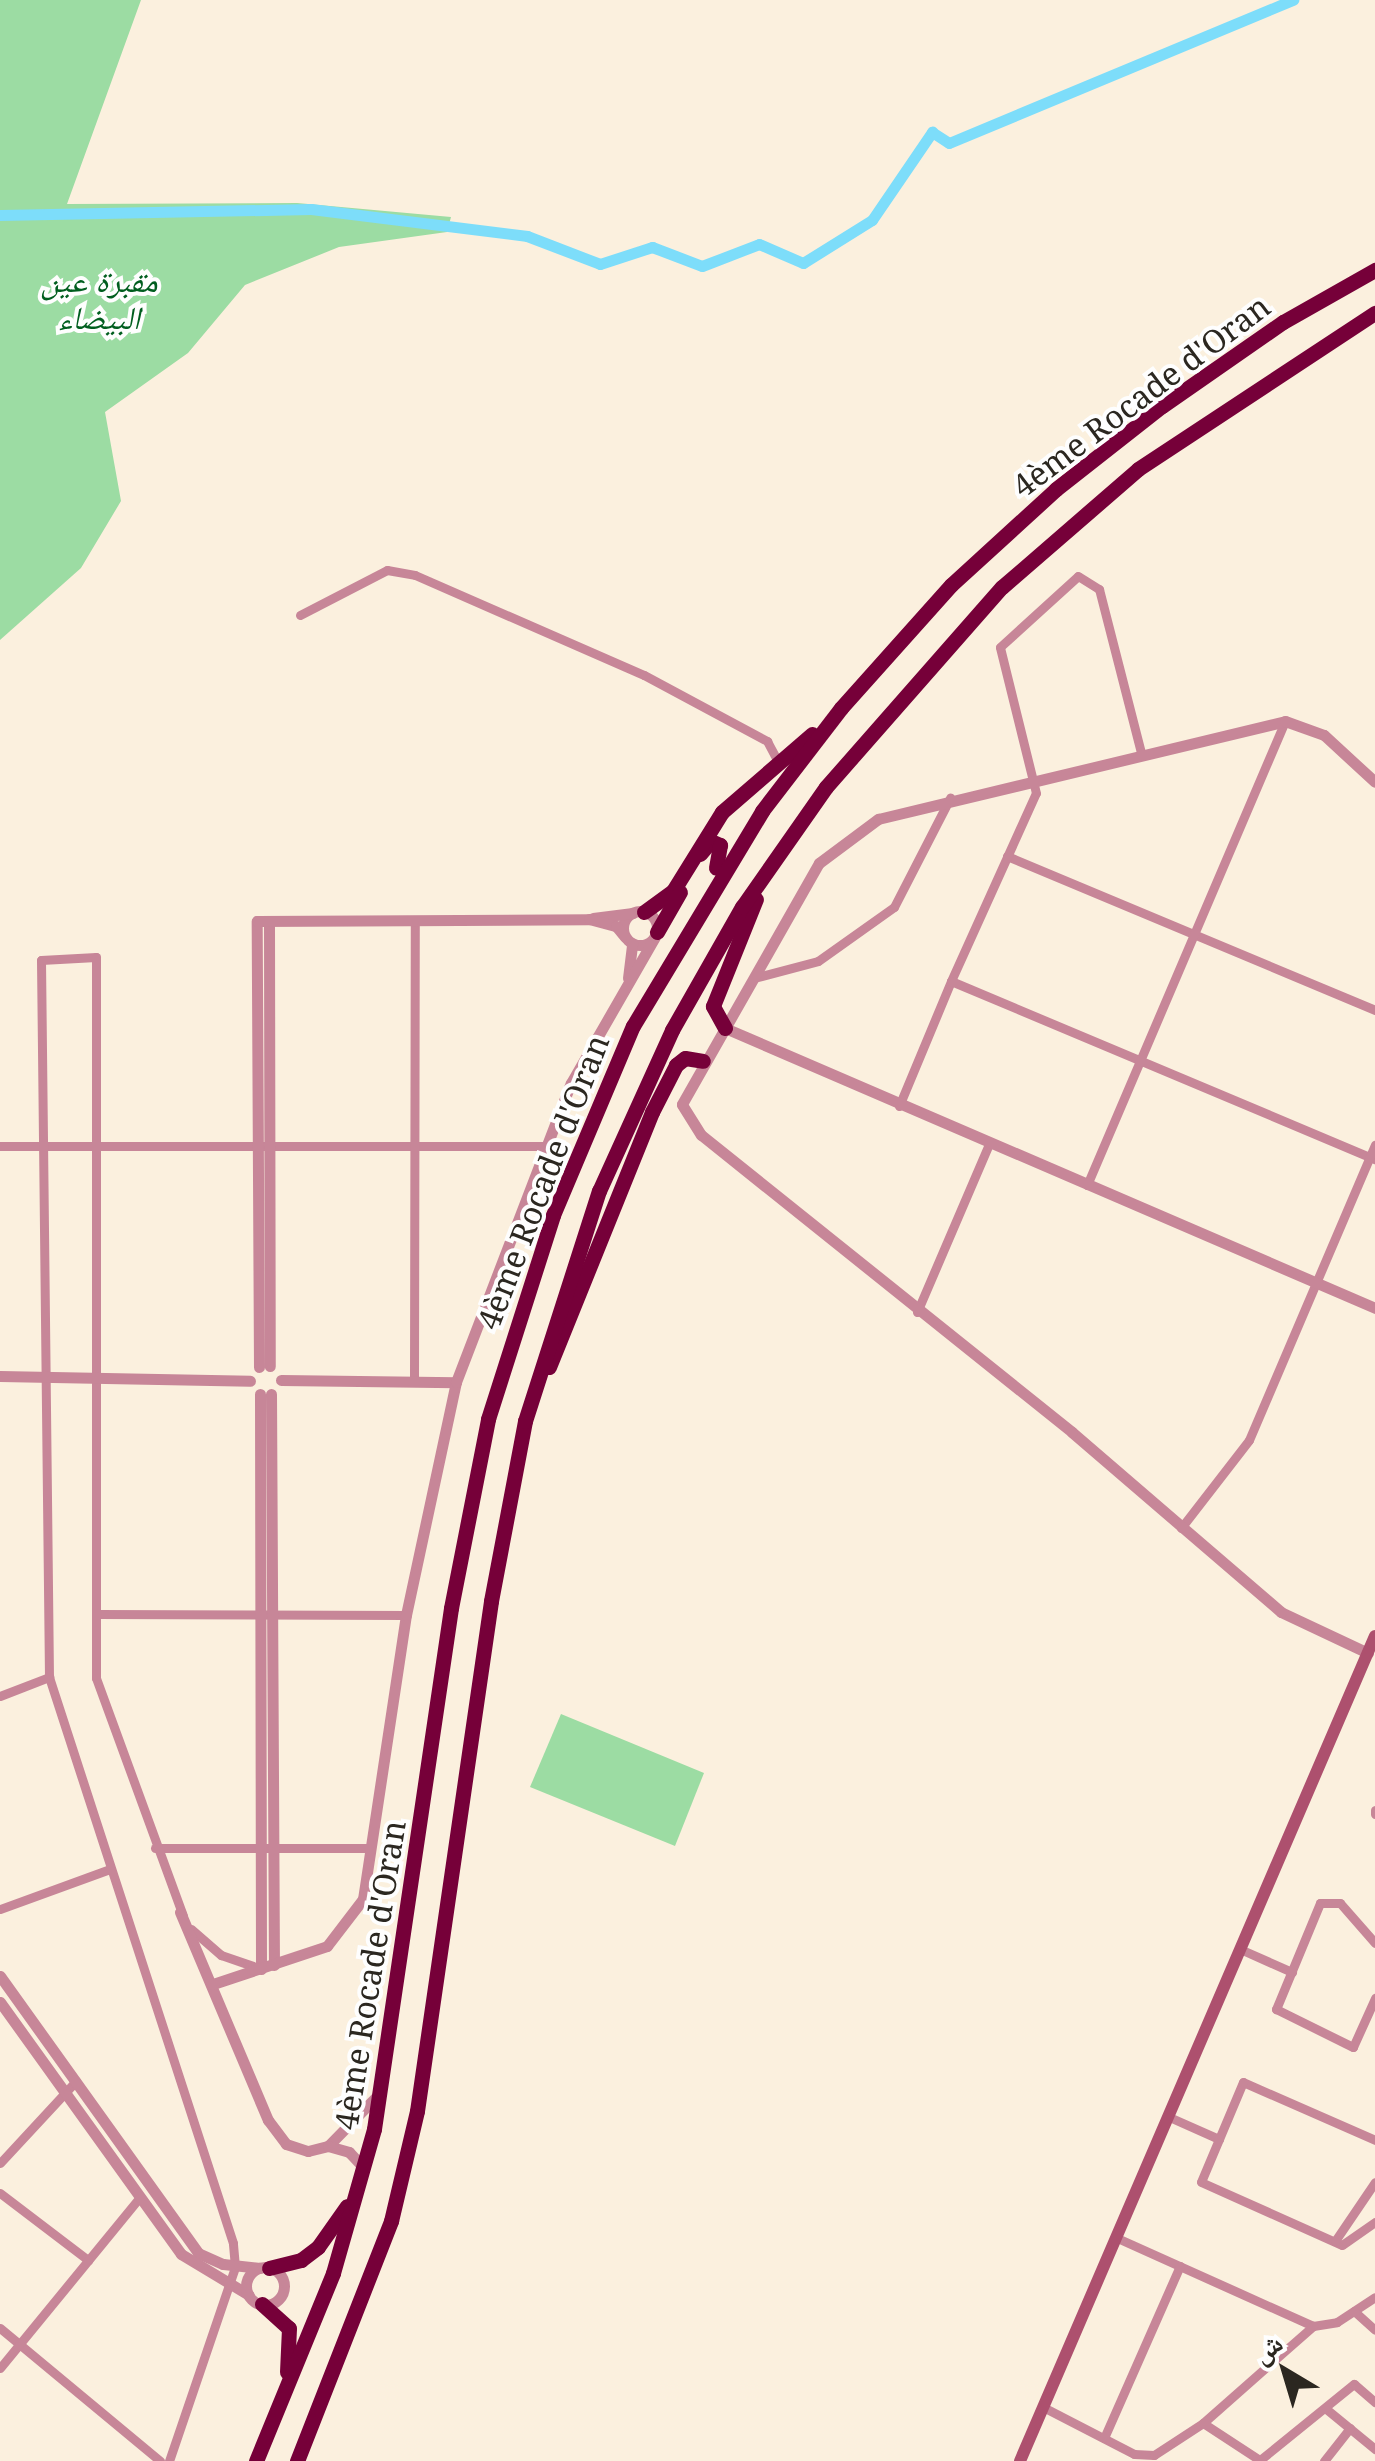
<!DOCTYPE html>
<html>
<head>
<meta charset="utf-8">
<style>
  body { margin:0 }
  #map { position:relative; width:1375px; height:2461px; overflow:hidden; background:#fbf0de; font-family:"Noto Serif","Noto Naskh Arabic",serif }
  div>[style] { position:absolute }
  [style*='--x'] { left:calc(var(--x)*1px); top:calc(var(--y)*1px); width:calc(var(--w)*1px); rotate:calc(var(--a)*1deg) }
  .green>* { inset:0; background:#9cdca3 }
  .canal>* { height:11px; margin:-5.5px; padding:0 5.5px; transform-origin:5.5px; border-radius:5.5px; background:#7dddfa }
  .minor>* { height:9px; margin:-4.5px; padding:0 4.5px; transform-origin:4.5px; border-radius:4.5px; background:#c78698 }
  .tertiary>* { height:11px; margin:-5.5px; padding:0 5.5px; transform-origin:5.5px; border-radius:5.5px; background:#c78698 }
  .tertiary>.ring { margin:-5.5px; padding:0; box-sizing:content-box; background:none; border:11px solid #c78698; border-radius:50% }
  .secondary>* { height:12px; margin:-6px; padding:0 6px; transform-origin:6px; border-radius:6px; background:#ad506e }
  .motorway>* { height:15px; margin:-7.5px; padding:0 7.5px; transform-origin:7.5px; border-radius:7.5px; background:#760039 }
  span { translate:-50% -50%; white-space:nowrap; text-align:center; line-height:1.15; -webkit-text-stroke:8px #fefefe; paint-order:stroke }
  .park-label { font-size:32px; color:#015e1f; font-style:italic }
  .street-label { font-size:32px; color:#2b2720 }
  .north { position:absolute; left:1235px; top:2321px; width:100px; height:100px; -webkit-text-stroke:8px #fefefe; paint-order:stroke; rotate:322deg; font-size:28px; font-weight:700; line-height:40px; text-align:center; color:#2b2720 }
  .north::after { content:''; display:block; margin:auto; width:35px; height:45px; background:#2b2720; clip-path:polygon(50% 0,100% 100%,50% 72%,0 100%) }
</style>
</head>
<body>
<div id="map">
  <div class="green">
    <div style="clip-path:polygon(0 0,141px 0,67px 204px,297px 203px,451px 217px,447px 232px,339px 247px,245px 285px,188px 353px,105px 412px,121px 501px,81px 568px,0 640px)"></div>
    <div style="clip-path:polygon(561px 1714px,704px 1773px,675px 1846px,530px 1787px)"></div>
  </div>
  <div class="canal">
    <div style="--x:0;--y:215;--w:311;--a:-1.1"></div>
    <div style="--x:311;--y:209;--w:218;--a:7.1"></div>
    <div style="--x:527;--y:236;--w:78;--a:21"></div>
    <div style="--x:600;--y:264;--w:55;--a:-18.1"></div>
    <div style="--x:652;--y:247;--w:53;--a:20.8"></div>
    <div style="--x:702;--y:266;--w:61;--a:-21.1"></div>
    <div style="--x:759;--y:244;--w:48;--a:23.4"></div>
    <div style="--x:803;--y:263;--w:81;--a:-31.9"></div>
    <div style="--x:872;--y:220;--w:107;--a:-55.7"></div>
    <div style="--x:932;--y:132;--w:20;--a:33"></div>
    <div style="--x:949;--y:143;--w:373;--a:-22.6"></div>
  </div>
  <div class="minor">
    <div style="--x:300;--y:615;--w:98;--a:-27.3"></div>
    <div style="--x:387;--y:570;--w:28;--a:10"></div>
    <div style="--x:415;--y:575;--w:250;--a:23.6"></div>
    <div style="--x:644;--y:675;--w:140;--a:28.2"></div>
    <div style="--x:767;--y:741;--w:26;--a:62"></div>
    <div style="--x:1007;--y:856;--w:399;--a:22.7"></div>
    <div style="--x:754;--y:978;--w:66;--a:-14.9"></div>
    <div style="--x:818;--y:961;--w:93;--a:-35.4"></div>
    <div style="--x:894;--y:907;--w:123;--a:-62.8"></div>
    <div style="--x:951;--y:981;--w:206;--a:-65.7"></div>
    <div style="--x:1036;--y:793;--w:150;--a:-103.9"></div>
    <div style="--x:1000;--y:647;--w:105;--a:-42.3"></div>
    <div style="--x:1078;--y:576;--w:25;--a:32"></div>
    <div style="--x:1099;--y:589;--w:172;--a:75.6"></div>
    <div style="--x:899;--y:1106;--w:135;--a:-67.4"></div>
    <div style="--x:951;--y:981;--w:460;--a:22.8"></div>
    <div style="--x:0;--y:1146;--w:544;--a:0"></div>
    <div style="--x:1087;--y:1185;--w:504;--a:-66.89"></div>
    <div style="--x:917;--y:1312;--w:183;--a:-66.8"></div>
    <div style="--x:414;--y:1381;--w:459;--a:-89.9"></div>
    <div style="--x:1181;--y:1528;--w:111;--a:-52.3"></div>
    <div style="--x:1249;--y:1440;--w:321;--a:-66.9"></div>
    <div style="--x:97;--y:1614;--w:309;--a:0.2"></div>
    <div style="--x:0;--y:1696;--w:53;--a:-21.2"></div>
    <div style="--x:1375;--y:1810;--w:4;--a:90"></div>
    <div style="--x:155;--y:1848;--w:216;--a:0"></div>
    <div style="--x:0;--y:1909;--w:117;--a:-20"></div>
    <div style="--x:191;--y:1929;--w:40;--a:41"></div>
    <div style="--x:221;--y:1955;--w:39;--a:19"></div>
    <div style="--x:1375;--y:1943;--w:53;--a:-131.2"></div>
    <div style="--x:1340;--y:1903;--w:20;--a:180"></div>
    <div style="--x:1320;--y:1903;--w:115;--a:112.5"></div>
    <div style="--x:1276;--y:2009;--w:86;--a:26.3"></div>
    <div style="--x:1353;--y:2047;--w:54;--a:-65.8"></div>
    <div style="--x:1240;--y:1949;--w:57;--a:23.9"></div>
    <div style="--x:1167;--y:2116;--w:57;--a:23.9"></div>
    <div style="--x:1375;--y:2140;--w:144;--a:-156.3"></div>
    <div style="--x:1243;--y:2082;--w:108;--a:112.8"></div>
    <div style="--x:1201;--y:2182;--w:154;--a:24.1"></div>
    <div style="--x:1342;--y:2245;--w:40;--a:-34.9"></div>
    <div style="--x:0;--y:2163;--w:112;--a:-47.2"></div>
    <div style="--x:0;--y:2193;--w:111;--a:37.3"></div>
    <div style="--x:1115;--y:2237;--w:217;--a:24.2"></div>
    <div style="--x:1313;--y:2326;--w:24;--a:-9"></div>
    <div style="--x:1337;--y:2322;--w:45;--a:-33.3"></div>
    <div style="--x:1335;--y:2241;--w:71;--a:-55.9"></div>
    <div style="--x:1354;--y:2311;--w:28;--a:42"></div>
    <div style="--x:0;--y:2328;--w:208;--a:39.7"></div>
    <div style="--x:0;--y:2368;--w:221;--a:-50.7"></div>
    <div style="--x:1043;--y:2407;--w:102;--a:27.3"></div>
    <div style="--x:1134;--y:2454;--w:20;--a:3"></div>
    <div style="--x:1154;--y:2455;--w:59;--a:-33.1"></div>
    <div style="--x:1203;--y:2423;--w:147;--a:-41.4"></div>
    <div style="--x:1325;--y:2408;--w:65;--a:39.4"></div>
    <div style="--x:1203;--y:2423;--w:69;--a:33.2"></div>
    <div style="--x:1104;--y:2438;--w:188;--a:-66.2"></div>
    <div style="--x:1260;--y:2460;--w:121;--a:-39"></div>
    <div style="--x:1354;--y:2384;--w:28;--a:41"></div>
    <div style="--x:169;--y:2461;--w:205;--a:-71.2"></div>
    <div style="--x:235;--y:2267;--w:24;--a:-95"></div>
    <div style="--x:233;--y:2243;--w:595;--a:-108.01"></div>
    <div style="--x:49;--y:1677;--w:717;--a:-90.64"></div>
    <div style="--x:41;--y:960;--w:55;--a:-3.1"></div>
    <div style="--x:96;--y:957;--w:721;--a:90"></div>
    <div style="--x:96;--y:1678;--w:253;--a:69.9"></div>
    <div style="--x:1324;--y:2461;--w:42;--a:-51.8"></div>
  </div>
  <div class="tertiary">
    <div class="ring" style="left:623px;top:911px;width:23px;height:23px"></div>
    <div style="--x:593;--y:918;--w:40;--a:-7.1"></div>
    <div style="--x:269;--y:922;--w:444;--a:89.9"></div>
    <div style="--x:628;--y:978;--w:35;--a:-83"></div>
    <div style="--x:725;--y:1028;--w:708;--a:23.3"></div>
    <div style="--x:259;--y:1367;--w:446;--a:-90.3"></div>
    <div style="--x:257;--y:921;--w:332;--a:-0.3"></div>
    <div style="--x:589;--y:919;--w:28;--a:15"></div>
    <div style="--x:616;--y:926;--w:14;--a:51"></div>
    <div style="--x:0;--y:1376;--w:250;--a:1.1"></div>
    <div style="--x:281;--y:1380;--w:175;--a:0.7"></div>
    <div style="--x:260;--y:1394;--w:575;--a:89.9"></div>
    <div style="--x:271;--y:1394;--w:571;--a:89.7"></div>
    <div style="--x:1368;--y:1653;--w:96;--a:-154.8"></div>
    <div style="--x:1281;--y:1612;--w:276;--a:-139.3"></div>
    <div style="--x:1072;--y:1432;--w:475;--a:-141.3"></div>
    <div style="--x:701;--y:1135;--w:36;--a:-122"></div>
    <div style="--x:682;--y:1104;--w:277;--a:-60.4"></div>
    <div style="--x:819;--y:863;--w:74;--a:-36.7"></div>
    <div style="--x:878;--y:819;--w:419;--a:-13.5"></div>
    <div style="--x:1285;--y:721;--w:41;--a:19.7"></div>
    <div style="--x:1324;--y:735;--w:69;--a:42.7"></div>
    <div style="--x:180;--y:1912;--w:226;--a:67.1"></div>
    <div style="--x:268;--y:2120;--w:30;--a:53"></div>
    <div style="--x:286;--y:2144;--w:23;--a:18"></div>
    <div style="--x:308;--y:2151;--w:21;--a:-14"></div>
    <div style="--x:328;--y:2146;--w:71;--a:-45.6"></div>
    <div style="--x:0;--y:1976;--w:340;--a:54.4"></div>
    <div style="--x:198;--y:2253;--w:27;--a:24"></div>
    <div style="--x:223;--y:2264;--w:37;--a:6"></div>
    <div style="--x:213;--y:1984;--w:120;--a:-18.4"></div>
    <div style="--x:327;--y:1946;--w:59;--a:-52.5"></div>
    <div style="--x:363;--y:1899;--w:287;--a:-81.4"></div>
    <div style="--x:406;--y:1615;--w:238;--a:-77.9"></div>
    <div style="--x:456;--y:1382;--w:320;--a:-69"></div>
    <div style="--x:571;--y:1083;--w:168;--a:-60.1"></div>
    <div style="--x:0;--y:2002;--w:310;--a:54.3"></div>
    <div style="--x:181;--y:2254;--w:79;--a:31.1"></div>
    <div style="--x:328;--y:2146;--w:22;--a:16"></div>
    <div style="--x:349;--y:2152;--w:22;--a:47"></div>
    <div class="ring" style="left:246px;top:2267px;width:27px;height:27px"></div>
  </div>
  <div class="secondary">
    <div style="--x:1020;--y:2461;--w:898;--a:-66.72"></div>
  </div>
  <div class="motorway">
    <div style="--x:700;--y:854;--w:17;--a:-50"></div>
    <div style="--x:711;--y:841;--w:10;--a:24"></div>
    <div style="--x:720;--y:845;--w:23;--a:100"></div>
    <div style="--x:644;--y:912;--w:36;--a:-36"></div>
    <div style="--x:673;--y:891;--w:93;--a:-58.2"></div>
    <div style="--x:722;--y:812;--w:119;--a:-40.9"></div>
    <div style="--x:657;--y:932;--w:46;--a:-60.1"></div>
    <div style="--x:725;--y:1028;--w:25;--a:-119"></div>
    <div style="--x:713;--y:1006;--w:115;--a:-68.1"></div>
    <div style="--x:549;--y:1367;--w:275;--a:-68"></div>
    <div style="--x:652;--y:1112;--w:53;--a:-62.9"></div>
    <div style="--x:676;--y:1065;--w:11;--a:-38"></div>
    <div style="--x:685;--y:1058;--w:18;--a:9"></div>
    <div style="--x:269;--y:2268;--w:33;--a:-14"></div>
    <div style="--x:301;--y:2260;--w:21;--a:-37"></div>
    <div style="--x:318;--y:2247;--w:50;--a:-54.7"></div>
    <div style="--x:262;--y:2304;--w:36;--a:42"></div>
    <div style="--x:289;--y:2328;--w:44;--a:92.6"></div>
    <div style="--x:256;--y:2461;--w:203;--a:-67.7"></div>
    <div style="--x:333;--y:2273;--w:150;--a:-74.1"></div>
    <div style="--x:374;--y:2129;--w:527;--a:-81.59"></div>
    <div style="--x:451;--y:1608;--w:193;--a:-78.9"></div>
    <div style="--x:488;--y:1419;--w:214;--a:-72.3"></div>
    <div style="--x:553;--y:1215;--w:205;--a:-67.1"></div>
    <div style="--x:633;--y:1026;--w:251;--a:-59"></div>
    <div style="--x:762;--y:811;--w:130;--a:-52.5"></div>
    <div style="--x:841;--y:708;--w:165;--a:-48.2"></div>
    <div style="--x:951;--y:585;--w:142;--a:-42.4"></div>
    <div style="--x:1056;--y:489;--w:135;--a:-38.1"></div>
    <div style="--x:1162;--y:406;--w:147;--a:-34.8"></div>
    <div style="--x:1283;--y:322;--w:106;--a:-29.5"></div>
    <div style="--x:297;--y:2461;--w:258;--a:-68.6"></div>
    <div style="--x:391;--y:2221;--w:113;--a:-76.7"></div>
    <div style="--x:417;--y:2111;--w:515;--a:-81.74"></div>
    <div style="--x:491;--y:1601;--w:183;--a:-79.3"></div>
    <div style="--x:525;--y:1421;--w:242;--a:-72.2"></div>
    <div style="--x:599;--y:1191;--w:177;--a:-65.6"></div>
    <div style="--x:672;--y:1030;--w:142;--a:-60.4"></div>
    <div style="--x:742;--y:907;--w:146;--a:-55"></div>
    <div style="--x:826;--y:787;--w:266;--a:-48.7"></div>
    <div style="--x:1002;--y:587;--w:180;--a:-40.9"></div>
    <div style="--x:1138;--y:469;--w:284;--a:-33.4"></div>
  </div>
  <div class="park-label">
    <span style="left:99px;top:299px">مقبرة عين<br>البيضاء</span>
  </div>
  <div class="street-label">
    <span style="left:1141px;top:396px;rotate:-37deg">4ème Rocade d'Oran</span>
    <span style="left:543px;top:1182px;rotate:-69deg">4ème Rocade d'Oran</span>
    <span style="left:370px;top:1975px;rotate:-81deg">4ème Rocade d'Oran</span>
  </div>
  <div class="north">ش</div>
</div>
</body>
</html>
